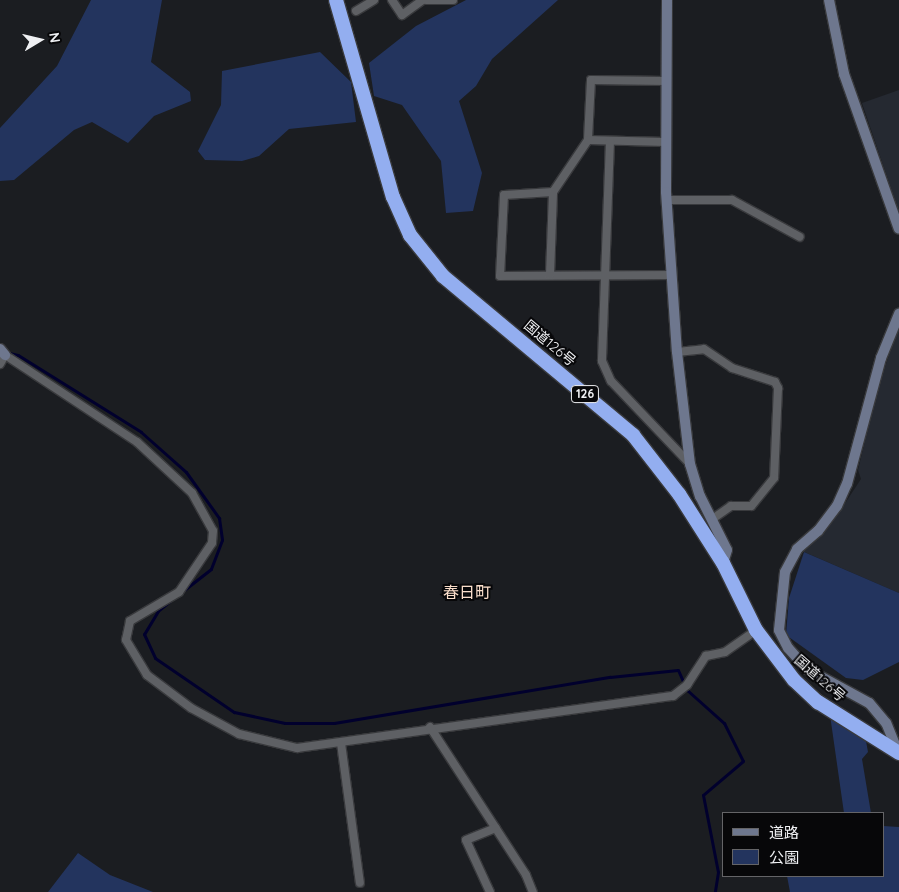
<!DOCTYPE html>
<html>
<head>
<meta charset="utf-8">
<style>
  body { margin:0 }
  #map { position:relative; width:899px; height:892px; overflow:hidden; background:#1b1d21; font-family:Quicksand,"Noto Sans JP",sans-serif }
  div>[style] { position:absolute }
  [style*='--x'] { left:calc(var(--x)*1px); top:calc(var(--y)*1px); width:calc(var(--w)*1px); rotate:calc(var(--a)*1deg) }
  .built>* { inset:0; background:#252931 }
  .green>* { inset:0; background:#23345e }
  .stream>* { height:3px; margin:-1.5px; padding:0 1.5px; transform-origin:1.5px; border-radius:1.5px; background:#01002d }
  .roads { filter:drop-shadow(1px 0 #393a3d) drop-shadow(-1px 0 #393a3d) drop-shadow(0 1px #393a3d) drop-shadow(0 -1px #393a3d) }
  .street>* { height:8px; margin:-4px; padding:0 4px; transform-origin:4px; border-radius:4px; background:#5e6064 }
  .secondary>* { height:10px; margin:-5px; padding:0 5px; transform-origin:5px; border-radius:5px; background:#6e778e }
  .highway>* { height:14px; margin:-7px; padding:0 7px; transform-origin:7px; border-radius:7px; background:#93aef0 }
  span { translate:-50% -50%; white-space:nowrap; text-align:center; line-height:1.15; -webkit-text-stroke:4px #070709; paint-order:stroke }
  .shield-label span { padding:1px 4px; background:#070709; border:1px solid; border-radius:4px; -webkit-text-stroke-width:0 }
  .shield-label { font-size:12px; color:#eff0f3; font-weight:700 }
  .street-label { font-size:14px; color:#eff0f3 }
  .quarter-label { font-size:16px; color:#f9ddca }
  .legend { position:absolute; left:722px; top:812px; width:162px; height:65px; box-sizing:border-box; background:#070709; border:1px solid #646467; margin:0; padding:6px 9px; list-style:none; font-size:15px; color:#eff0f3 }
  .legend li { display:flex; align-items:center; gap:10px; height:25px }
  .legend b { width:25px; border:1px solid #646467 }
  .north { position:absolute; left:15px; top:15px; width:50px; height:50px; -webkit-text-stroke:4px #070709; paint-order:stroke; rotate:81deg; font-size:14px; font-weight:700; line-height:20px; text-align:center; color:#eff0f3 }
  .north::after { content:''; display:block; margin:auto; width:18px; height:22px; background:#eff0f3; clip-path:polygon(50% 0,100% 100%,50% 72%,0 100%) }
</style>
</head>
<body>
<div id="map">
  <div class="built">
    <div style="clip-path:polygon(899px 90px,899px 212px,862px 103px)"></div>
    <div style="clip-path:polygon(899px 326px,899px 593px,802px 551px,832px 523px,861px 479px,858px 470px,877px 390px)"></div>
  </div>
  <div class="green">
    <div style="clip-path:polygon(91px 0,162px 0,151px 62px,190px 92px,191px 101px,154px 116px,128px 143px,92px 122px,74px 130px,14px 180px,0 181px,0 128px,57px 66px)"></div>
    <div style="clip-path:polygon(466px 0,558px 0,492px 59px,476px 86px,459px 101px,482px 173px,473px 211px,446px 213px,441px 161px,402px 105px,374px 96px,369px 63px,416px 26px)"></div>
    <div style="clip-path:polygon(320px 52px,351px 82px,356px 122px,289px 129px,259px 156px,242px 161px,205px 160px,198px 151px,221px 105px,222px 71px)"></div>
    <div style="clip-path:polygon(804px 552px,899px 593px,899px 662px,863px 680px,846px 678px,786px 635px,789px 598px)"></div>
    <div style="clip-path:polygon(830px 715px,866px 741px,868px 752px,862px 759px,871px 813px,844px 813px)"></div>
    <div style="clip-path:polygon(883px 826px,899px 827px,899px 892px,790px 892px,787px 876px,883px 876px)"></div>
    <div style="clip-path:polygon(78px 853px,110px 875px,153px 892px,48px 892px)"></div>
  </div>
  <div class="stream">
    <div style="--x:5;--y:352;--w:13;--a:13"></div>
    <div style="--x:18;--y:355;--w:145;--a:32"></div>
    <div style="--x:141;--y:432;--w:60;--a:41.6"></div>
    <div style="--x:186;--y:472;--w:57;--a:54.3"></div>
    <div style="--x:219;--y:518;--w:22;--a:82"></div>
    <div style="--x:222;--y:540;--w:31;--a:111"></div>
    <div style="--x:211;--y:569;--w:37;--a:142"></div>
    <div style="--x:171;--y:600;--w:17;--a:140"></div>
    <div style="--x:158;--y:611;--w:27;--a:121"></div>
    <div style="--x:144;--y:634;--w:26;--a:65"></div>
    <div style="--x:155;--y:658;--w:96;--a:34.4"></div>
    <div style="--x:234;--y:712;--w:52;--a:12.2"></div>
    <div style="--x:285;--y:723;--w:49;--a:0"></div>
    <div style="--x:334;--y:723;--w:280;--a:-9.5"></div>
    <div style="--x:610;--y:677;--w:68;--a:-5.9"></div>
    <div style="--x:678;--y:670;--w:22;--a:66"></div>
    <div style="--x:687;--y:690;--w:50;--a:41.7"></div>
    <div style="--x:724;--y:723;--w:42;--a:63.4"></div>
    <div style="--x:743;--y:761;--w:52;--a:139.6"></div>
    <div style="--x:703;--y:795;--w:78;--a:79"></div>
    <div style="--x:718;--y:872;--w:20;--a:99"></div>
  </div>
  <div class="roads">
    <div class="street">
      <div style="--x:392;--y:0;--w:18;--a:56"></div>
      <div style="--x:402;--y:15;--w:26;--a:-36"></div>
      <div style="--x:426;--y:0;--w:27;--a:0"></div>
      <div style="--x:356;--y:11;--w:21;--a:-31"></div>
      <div style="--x:666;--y:81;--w:75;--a:-179.2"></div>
      <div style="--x:591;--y:80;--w:60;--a:92.9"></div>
      <div style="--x:588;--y:140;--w:63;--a:123.9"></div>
      <div style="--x:553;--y:192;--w:49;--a:176.5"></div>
      <div style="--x:504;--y:195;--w:81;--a:92.8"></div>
      <div style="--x:500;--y:276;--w:171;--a:-0.3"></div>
      <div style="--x:588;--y:140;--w:78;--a:1.5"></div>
      <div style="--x:610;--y:141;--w:220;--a:92.1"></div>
      <div style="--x:602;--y:361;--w:22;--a:66"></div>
      <div style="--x:611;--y:381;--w:115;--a:46.4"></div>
      <div style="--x:667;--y:200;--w:65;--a:0"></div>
      <div style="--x:732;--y:200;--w:77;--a:28.6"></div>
      <div style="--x:550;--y:275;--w:83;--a:-87.9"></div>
      <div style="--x:677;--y:352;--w:27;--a:-6"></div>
      <div style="--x:704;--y:349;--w:34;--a:34"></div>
      <div style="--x:732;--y:368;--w:45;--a:18"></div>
      <div style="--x:775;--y:382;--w:7;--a:63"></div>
      <div style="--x:778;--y:388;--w:90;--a:92.5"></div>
      <div style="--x:774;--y:478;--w:36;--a:129"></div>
      <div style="--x:751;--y:506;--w:20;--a:180"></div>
      <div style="--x:731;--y:506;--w:24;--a:145"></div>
      <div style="--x:0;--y:364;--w:10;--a:-61"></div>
      <div style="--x:5;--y:355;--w:158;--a:33.4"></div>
      <div style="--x:137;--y:442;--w:75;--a:42.8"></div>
      <div style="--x:192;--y:493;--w:43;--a:61.1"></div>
      <div style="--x:213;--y:531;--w:12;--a:95"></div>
      <div style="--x:212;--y:543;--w:59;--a:124"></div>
      <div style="--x:179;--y:592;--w:57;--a:149.4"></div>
      <div style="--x:130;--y:621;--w:19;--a:102"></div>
      <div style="--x:126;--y:640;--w:41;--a:59"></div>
      <div style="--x:147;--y:675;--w:55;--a:36.9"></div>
      <div style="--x:191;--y:708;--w:55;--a:28.4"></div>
      <div style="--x:239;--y:734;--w:60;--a:13.6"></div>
      <div style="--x:297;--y:748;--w:380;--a:-7.9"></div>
      <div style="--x:673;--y:696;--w:18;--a:-38"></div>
      <div style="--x:687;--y:685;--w:35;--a:-57"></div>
      <div style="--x:706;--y:656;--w:19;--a:-12"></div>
      <div style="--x:725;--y:652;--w:38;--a:-35"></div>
      <div style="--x:430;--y:727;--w:176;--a:57"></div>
      <div style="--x:526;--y:875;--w:18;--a:68"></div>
      <div style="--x:341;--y:743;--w:141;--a:82.3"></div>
      <div style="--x:490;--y:892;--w:57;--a:-114.8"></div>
      <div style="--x:466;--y:840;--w:32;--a:-22"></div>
    </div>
    <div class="secondary">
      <div style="--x:667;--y:0;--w:192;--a:90.3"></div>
      <div style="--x:666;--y:192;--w:160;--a:86.1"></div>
      <div style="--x:677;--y:352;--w:113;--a:83.4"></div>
      <div style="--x:690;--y:464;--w:34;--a:73"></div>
      <div style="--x:700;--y:496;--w:60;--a:63.4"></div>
      <div style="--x:727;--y:550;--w:14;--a:107"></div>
      <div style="--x:829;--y:0;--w:76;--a:78.5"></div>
      <div style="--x:844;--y:74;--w:164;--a:70.5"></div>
      <div style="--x:0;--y:349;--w:8;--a:50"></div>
      <div style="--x:898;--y:752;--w:31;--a:-112"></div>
      <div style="--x:886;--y:723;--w:26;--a:-130"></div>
      <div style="--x:869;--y:703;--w:71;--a:-151.3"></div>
      <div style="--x:807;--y:669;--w:28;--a:-132"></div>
      <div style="--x:788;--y:648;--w:20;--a:-117"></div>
      <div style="--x:779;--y:630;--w:58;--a:-84.1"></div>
      <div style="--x:785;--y:572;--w:26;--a:-62"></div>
      <div style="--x:797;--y:549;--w:28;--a:-41"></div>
      <div style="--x:818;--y:531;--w:31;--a:-53"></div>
      <div style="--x:837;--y:506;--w:24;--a:-66"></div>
      <div style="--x:847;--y:484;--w:131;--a:-74.9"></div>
      <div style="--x:881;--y:358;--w:48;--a:-67.8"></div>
    </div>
    <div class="highway">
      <div style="--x:336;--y:0;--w:205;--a:73.9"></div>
      <div style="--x:393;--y:197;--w:42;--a:65.9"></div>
      <div style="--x:410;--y:235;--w:53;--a:51.2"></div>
      <div style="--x:443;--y:276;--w:248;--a:39.9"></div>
      <div style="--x:633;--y:435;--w:75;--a:52.1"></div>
      <div style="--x:679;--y:494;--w:82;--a:57.5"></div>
      <div style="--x:723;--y:563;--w:75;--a:63.8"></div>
      <div style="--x:756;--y:630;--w:63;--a:52.8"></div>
      <div style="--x:794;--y:680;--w:33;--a:43"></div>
      <div style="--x:818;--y:702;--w:96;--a:32.2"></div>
    </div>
  </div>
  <div class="shield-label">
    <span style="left:585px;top:394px">126</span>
  </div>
  <div class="street-label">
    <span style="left:550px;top:343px;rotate:40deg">国道126号</span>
    <span style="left:820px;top:678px;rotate:41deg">国道126号</span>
  </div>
  <div class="quarter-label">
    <span style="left:467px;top:592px">春日町</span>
  </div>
  <ul class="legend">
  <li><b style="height:6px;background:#6e778e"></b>道路</li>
  <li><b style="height:14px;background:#23345e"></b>公園</li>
  </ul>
  <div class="north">N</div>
</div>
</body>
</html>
